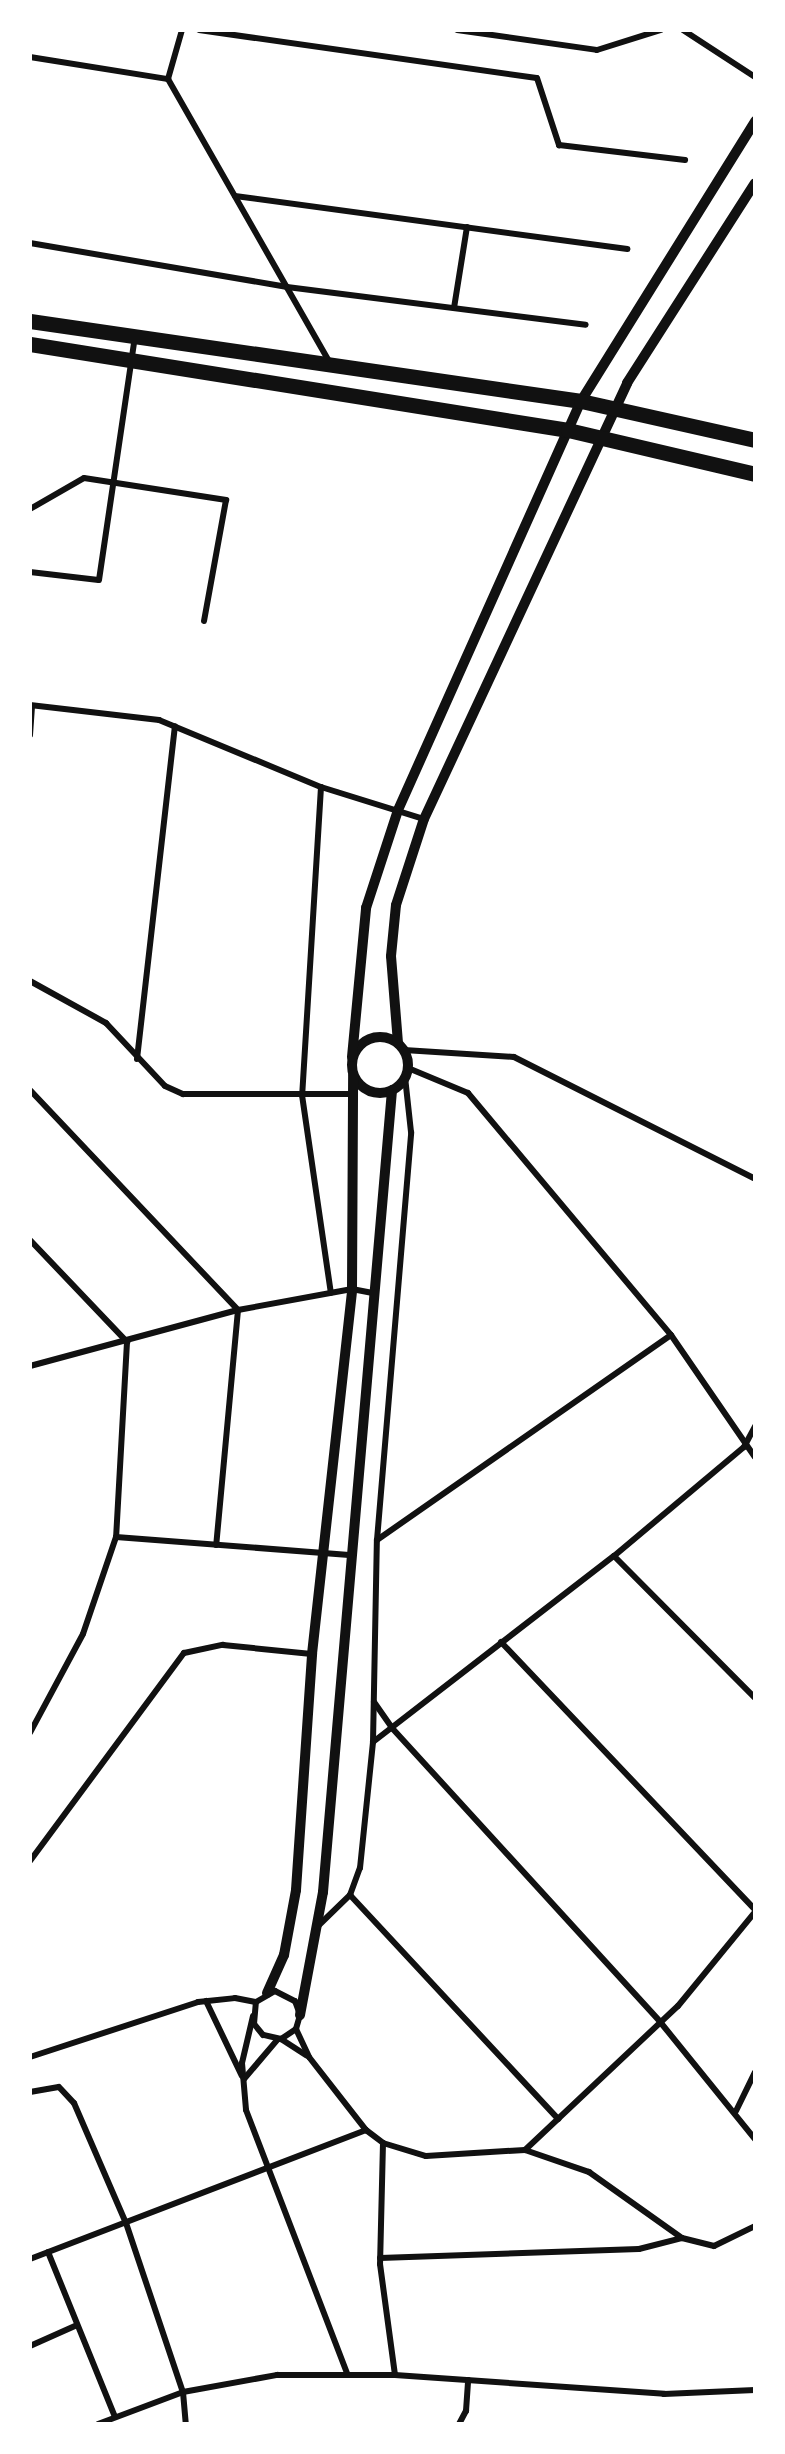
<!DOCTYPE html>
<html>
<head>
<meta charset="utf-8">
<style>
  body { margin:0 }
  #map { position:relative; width:785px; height:2454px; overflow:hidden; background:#fff; font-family:"Exo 2",sans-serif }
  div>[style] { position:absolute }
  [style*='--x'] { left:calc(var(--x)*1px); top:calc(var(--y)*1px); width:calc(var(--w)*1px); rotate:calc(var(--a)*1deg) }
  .minor>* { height:6px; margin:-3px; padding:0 3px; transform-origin:3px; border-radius:3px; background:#111 }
  .tertiary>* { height:10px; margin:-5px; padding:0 5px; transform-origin:5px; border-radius:5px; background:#111 }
  .tertiary>.ring { margin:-5px; padding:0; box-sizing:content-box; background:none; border:10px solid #111; border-radius:50% }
  .primary>* { height:15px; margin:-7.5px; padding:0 7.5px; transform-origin:7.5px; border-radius:7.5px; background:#111 }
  span { translate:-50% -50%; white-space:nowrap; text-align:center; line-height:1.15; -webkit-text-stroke:4.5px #fff; paint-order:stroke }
  .frame { position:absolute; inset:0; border:32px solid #fff; pointer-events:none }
</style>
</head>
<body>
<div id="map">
  <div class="minor">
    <div style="--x:199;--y:30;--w:341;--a:8.1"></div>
    <div style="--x:537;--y:78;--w:71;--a:71.8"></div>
    <div style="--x:559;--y:145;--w:127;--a:6.8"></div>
    <div style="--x:457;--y:30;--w:141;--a:8.1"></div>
    <div style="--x:597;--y:50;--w:67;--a:-17.4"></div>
    <div style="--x:683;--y:30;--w:86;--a:33.1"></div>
    <div style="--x:30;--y:57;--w:140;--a:9.1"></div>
    <div style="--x:168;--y:79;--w:327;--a:60.3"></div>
    <div style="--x:168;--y:79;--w:51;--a:-74.1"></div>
    <div style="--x:235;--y:196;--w:396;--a:7.7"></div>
    <div style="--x:30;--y:243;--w:261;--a:9.7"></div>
    <div style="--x:287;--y:287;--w:301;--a:7.2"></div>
    <div style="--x:454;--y:308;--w:82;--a:-80.9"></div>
    <div style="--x:30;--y:509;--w:62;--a:-29.9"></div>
    <div style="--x:84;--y:478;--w:144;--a:8.8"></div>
    <div style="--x:226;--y:500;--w:123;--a:100.3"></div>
    <div style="--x:30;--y:572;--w:69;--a:6.6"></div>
    <div style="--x:99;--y:580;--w:246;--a:-81.6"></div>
    <div style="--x:30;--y:705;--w:130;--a:6.6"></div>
    <div style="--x:159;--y:720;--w:175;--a:22.5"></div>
    <div style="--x:321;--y:787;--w:108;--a:17.3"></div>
    <div style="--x:30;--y:735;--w:29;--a:-86"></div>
    <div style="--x:321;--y:787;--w:309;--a:93.5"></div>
    <div style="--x:302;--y:1095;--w:200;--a:81.7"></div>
    <div style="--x:30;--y:981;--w:87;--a:28.9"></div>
    <div style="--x:106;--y:1023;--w:86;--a:46.9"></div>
    <div style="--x:165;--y:1086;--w:20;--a:24"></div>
    <div style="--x:183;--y:1094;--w:171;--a:0"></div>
    <div style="--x:404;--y:1050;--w:110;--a:3.6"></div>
    <div style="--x:514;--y:1057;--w:270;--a:26.8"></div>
    <div style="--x:137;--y:1059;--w:335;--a:-83.5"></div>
    <div style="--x:408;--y:1068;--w:65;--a:22.6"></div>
    <div style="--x:468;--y:1093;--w:316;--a:50"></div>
    <div style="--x:671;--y:1335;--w:148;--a:55.5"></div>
    <div style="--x:30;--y:1090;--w:303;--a:46.6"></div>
    <div style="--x:238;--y:1310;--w:236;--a:95.3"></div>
    <div style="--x:30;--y:1240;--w:141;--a:46.4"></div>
    <div style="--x:127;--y:1342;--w:195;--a:93.2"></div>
    <div style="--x:116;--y:1537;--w:102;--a:108.8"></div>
    <div style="--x:83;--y:1634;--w:112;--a:118.2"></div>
    <div style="--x:30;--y:1366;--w:215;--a:-15.1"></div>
    <div style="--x:238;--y:1310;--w:116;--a:-10.4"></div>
    <div style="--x:352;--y:1289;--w:21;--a:11"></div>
    <div style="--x:116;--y:1537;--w:237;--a:4.4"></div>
    <div style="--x:377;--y:1540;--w:358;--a:-34.9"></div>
    <div style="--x:614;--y:1556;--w:200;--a:45.2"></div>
    <div style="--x:501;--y:1642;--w:369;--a:46.5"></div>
    <div style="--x:374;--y:1702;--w:32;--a:55"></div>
    <div style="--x:392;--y:1728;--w:399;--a:47.6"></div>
    <div style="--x:661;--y:2023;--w:149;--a:51"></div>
    <div style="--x:373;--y:1742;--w:304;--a:-37.7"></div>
    <div style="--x:614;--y:1556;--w:170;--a:-40"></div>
    <div style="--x:744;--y:1447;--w:24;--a:-62"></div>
    <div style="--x:30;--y:1861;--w:259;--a:-53.5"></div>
    <div style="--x:184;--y:1653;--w:40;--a:-12"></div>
    <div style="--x:223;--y:1645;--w:89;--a:5.8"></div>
    <div style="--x:350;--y:1895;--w:306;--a:47.1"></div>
    <div style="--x:318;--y:1926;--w:45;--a:-44.1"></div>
    <div style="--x:350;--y:1895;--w:29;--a:-70"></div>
    <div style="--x:360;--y:1868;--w:127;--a:-84.1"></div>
    <div style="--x:373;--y:1742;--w:202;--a:-88.9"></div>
    <div style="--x:377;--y:1540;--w:409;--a:-85.2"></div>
    <div style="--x:411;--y:1132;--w:55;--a:-96.2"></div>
    <div style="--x:206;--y:2001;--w:83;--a:64.4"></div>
    <div style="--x:253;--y:2016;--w:48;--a:103.2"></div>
    <div style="--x:242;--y:2063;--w:47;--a:85.1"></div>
    <div style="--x:246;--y:2110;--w:282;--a:69"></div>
    <div style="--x:296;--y:2029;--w:18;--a:146"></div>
    <div style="--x:281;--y:2039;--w:18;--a:-167"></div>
    <div style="--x:263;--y:2035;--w:14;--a:-129"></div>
    <div style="--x:254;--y:2024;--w:22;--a:-85"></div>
    <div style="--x:256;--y:2002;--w:22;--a:-30"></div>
    <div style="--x:275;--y:1991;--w:22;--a:27"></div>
    <div style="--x:295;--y:2001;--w:15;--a:70"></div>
    <div style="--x:300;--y:2015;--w:15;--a:106"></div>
    <div style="--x:296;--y:2029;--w:31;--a:65"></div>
    <div style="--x:309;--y:2057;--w:93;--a:52"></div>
    <div style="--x:366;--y:2130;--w:21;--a:37"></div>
    <div style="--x:383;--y:2143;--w:45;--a:16.8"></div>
    <div style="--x:426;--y:2156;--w:99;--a:-3.5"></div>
    <div style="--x:525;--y:2150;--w:210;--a:-43.3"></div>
    <div style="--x:678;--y:2006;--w:122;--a:-50.7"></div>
    <div style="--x:281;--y:2039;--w:30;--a:33"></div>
    <div style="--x:30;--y:2057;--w:177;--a:-18.1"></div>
    <div style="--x:198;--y:2002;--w:37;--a:-6"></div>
    <div style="--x:235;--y:1998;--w:21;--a:11"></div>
    <div style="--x:244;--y:2079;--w:52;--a:-49.6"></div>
    <div style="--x:30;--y:2092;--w:29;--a:-10"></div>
    <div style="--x:59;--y:2087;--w:22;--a:47"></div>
    <div style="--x:74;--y:2103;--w:131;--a:66.6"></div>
    <div style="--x:126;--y:2223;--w:178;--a:71.4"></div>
    <div style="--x:183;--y:2392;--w:32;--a:85"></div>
    <div style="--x:736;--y:2111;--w:43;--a:-64"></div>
    <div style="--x:383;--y:2143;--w:121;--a:91.4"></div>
    <div style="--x:380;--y:2264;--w:112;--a:82.3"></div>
    <div style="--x:525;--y:2150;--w:68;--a:19"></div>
    <div style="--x:589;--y:2172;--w:114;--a:35.4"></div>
    <div style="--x:682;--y:2238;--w:33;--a:14"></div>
    <div style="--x:714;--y:2246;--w:46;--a:-26"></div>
    <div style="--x:48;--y:2252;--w:178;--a:67.9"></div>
    <div style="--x:380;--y:2258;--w:259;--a:-2"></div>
    <div style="--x:639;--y:2249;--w:44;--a:-14.3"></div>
    <div style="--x:30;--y:2259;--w:360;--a:-21"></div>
    <div style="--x:30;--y:2346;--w:51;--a:-24.1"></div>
    <div style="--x:98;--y:2424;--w:91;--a:-20.6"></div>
    <div style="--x:183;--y:2392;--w:96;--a:-10.3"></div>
    <div style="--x:277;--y:2375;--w:118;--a:0"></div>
    <div style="--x:395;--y:2375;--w:270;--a:4"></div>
    <div style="--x:664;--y:2394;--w:91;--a:-2.5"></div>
    <div style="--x:459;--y:2424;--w:15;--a:-62"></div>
    <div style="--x:466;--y:2411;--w:31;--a:-86"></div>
  </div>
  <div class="tertiary">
    <div class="ring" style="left:352px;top:1037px;width:46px;height:46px"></div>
    <div style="--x:398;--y:1043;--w:87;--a:-94.6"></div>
    <div style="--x:391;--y:956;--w:51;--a:-84.4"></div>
    <div style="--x:396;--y:905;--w:90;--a:-72"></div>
    <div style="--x:424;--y:819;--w:481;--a:-65"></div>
    <div style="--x:627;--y:383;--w:237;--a:-57.4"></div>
    <div style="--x:352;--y:1057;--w:150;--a:-84.6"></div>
    <div style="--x:366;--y:908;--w:103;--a:-71.9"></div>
    <div style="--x:398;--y:810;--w:448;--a:-65.9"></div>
    <div style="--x:581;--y:401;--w:330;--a:-58.1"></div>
    <div style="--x:267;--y:1993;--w:42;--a:-65.9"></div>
    <div style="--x:284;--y:1955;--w:66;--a:-79.5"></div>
    <div style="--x:296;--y:1890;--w:237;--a:-86.1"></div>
    <div style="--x:312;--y:1654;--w:367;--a:-83.7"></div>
    <div style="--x:352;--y:1289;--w:214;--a:-89.7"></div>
    <div style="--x:300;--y:2015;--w:125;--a:-79.4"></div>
    <div style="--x:323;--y:1892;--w:805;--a:-85.08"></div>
  </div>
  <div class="primary">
    <div style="--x:30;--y:321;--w:557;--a:8.26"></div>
    <div style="--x:581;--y:401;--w:178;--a:12.6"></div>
    <div style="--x:30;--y:344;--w:545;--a:9.08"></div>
    <div style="--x:568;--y:430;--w:192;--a:13.2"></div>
  </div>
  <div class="frame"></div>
</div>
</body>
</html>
